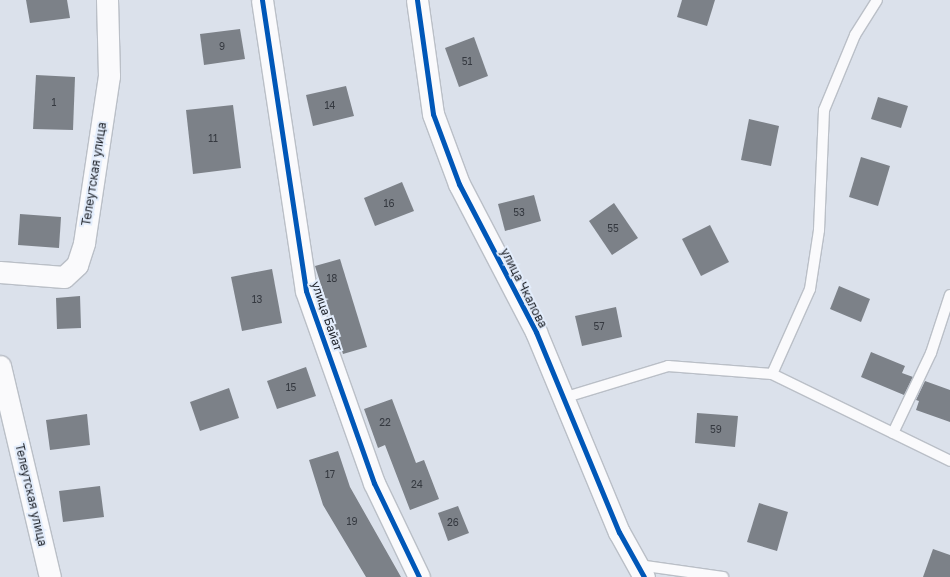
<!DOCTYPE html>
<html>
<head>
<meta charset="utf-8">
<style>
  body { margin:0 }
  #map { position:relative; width:950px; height:577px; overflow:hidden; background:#dbe1eb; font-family:"Golos Text",sans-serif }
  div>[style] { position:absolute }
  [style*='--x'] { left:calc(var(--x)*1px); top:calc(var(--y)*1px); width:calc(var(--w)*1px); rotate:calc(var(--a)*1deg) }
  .building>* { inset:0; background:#7c8188 }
  .roads { filter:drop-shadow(1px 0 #babfc7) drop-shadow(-1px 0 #babfc7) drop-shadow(0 1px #babfc7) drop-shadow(0 -1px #babfc7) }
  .service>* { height:10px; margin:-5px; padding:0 5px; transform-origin:5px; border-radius:5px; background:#fafafc }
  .minor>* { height:21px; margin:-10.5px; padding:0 10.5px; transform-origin:10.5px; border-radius:10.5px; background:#fafafc }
  .cycleway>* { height:5px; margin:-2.5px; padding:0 2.5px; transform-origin:2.5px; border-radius:2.5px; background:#0057b8 }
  span { translate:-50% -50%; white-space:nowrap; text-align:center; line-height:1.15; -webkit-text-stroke:4px #e3edfc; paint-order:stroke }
  .number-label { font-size:10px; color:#353940 }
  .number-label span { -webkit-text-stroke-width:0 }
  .street-label { font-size:12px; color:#1d2128 }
</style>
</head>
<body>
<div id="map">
  <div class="building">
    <div style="clip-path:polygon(26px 0,67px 0,70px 18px,30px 23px)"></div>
    <div style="clip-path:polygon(682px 0,715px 0,707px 26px,677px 17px)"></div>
    <div style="clip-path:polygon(240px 29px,245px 59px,204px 65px,200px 34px)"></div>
    <div style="clip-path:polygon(474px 37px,488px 76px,459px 87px,445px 48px)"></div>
    <div style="clip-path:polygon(36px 75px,75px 77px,73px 130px,33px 129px)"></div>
    <div style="clip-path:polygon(346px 86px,354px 116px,313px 126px,306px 95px)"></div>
    <div style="clip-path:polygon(878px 97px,908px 106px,901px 128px,871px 119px)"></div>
    <div style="clip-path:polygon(233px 105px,241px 168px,193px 174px,186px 110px)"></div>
    <div style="clip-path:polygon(749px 119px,779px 126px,771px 166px,741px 160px)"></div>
    <div style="clip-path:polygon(861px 157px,890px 166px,878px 206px,849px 197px)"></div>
    <div style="clip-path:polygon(402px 182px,414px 211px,375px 226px,364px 198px)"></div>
    <div style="clip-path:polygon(534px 195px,541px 221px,505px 231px,498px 204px)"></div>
    <div style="clip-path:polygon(614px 203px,638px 238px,612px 255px,589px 221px)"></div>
    <div style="clip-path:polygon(20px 214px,61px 217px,59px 248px,18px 245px)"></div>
    <div style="clip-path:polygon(710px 225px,729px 262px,701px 276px,682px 239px)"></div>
    <div style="clip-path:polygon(340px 259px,367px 347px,343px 354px,315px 266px)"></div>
    <div style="clip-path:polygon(272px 269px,282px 323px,242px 331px,231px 277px)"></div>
    <div style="clip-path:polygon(839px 286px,870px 299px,861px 322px,830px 309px)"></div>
    <div style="clip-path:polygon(80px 296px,81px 328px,57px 329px,56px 298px)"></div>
    <div style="clip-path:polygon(616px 307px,622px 337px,582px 346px,575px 316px)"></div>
    <div style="clip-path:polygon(871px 352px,905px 366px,902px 373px,913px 377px,904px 395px,861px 377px)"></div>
    <div style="clip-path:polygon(306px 367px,316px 396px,277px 409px,267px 381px)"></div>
    <div style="clip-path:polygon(925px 381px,950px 390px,950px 422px,916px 410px,919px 401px,916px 400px)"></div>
    <div style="clip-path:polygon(229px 388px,239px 418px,200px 431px,190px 402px)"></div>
    <div style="clip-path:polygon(392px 399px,416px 463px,424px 460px,439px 499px,410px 510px,385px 445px,378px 448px,364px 409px)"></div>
    <div style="clip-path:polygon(697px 413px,738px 416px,735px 447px,695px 443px)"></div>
    <div style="clip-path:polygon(87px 414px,90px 445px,50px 450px,46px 420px)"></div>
    <div style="clip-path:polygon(338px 451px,350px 487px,401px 577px,366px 577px,323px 505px,309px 460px)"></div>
    <div style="clip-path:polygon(100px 486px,104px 517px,63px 522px,59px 491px)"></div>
    <div style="clip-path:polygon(759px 503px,788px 512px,777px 551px,747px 542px)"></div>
    <div style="clip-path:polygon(458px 506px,469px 533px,448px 541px,438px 513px)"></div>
    <div style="clip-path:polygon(933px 549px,950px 555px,950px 577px,923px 577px)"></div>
  </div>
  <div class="roads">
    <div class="service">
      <div style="--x:772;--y:374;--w:93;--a:-65.9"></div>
      <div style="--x:810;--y:289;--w:60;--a:-81.3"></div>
      <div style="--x:819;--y:230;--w:120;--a:-87.6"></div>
      <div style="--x:824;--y:110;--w:81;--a:-67.5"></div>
      <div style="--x:855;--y:35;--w:41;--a:-57.8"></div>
      <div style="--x:563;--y:398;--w:110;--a:-16.9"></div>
      <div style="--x:668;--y:366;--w:104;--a:4.4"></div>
      <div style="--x:772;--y:374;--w:198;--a:26"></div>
      <div style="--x:893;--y:433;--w:89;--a:-64.6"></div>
      <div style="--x:931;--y:353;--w:61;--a:-71.9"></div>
      <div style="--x:638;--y:565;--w:86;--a:8"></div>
    </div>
    <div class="minor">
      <div style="--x:262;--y:0;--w:294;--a:81.4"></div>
      <div style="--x:306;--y:291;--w:204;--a:70.5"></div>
      <div style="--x:374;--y:483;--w:104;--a:64.4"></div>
      <div style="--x:417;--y:0;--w:115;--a:82"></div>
      <div style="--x:433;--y:114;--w:75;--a:69.6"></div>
      <div style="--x:459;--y:184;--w:167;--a:62.5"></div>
      <div style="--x:536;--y:332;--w:217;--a:67.5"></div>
      <div style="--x:619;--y:532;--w:51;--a:60.9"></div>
      <div style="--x:0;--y:272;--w:64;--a:4.5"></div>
      <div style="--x:64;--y:277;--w:18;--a:-43"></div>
      <div style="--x:77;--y:265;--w:23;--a:-72"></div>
      <div style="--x:84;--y:243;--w:169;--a:-81.5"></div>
      <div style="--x:109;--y:76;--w:76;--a:-91.5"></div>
      <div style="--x:0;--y:366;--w:217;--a:76.7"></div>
    </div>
  </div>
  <div class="cycleway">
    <div style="--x:262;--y:0;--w:294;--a:81.4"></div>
    <div style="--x:306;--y:291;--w:204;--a:70.5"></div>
    <div style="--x:374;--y:483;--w:104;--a:64.4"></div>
    <div style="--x:417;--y:0;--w:115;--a:82"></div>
    <div style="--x:433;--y:114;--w:75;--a:69.6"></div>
    <div style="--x:459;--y:184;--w:167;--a:62.5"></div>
    <div style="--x:536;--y:332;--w:217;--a:67.5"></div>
    <div style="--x:619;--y:532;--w:51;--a:60.9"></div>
  </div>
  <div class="number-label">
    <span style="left:222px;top:47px">9</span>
    <span style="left:467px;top:62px">51</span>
    <span style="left:54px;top:103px">1</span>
    <span style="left:330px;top:106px">14</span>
    <span style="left:213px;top:139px">11</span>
    <span style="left:389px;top:204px">16</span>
    <span style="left:519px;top:213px">53</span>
    <span style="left:613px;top:229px">55</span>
    <span style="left:332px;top:279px">18</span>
    <span style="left:257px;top:300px">13</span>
    <span style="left:599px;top:327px">57</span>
    <span style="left:291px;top:388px">15</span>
    <span style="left:385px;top:423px">22</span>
    <span style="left:716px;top:430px">59</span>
    <span style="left:330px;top:475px">17</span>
    <span style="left:417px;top:485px">24</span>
    <span style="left:352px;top:522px">19</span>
    <span style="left:453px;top:523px">26</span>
  </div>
  <div class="street-label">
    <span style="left:94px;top:174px;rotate:-81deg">Телеутская улица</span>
    <span style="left:524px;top:288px;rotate:63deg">улица Чкалова</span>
    <span style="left:327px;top:316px;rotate:71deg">улица Байат</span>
    <span style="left:31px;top:495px;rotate:77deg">Телеутская улица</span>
  </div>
</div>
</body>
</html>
